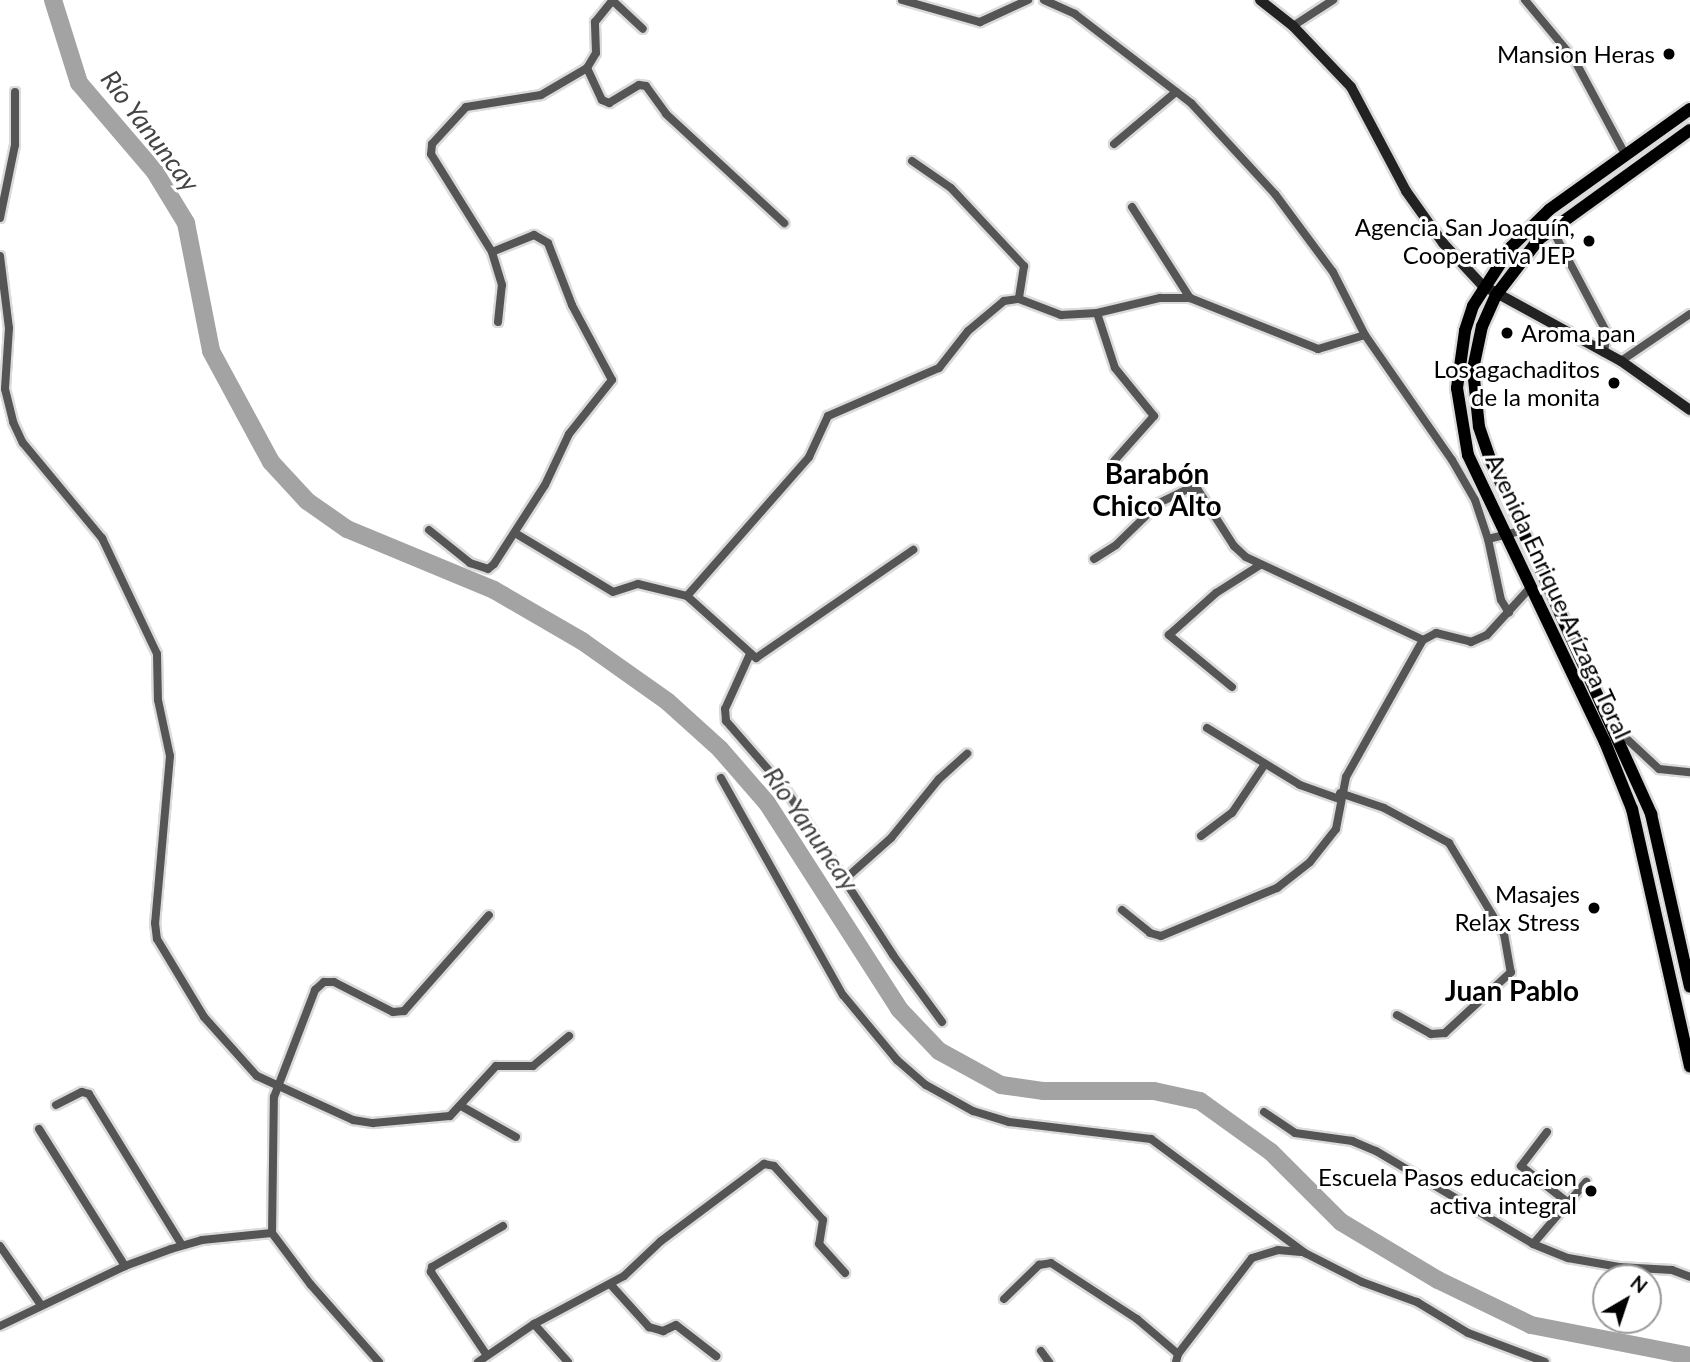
<!DOCTYPE html>
<html>
<head>
<meta charset="utf-8">
<style>
  body { margin:0 }
  #map { position:relative; width:1690px; height:1362px; overflow:hidden; background:#fff; font-family:Lato,sans-serif }
  div>[style] { position:absolute }
  [style*='--x'] { left:calc(var(--x)*1px); top:calc(var(--y)*1px); width:calc(var(--w)*1px); rotate:calc(var(--a)*1deg) }
  .river>* { height:18px; margin:-9px; padding:0 9px; transform-origin:9px; border-radius:9px; background:#a3a3a3 }
  .roads { filter:drop-shadow(2px 0 #dbdbdb) drop-shadow(-2px 0 #dbdbdb) drop-shadow(0 2px #dbdbdb) drop-shadow(0 -2px #dbdbdb) }
  .street>* { height:8px; margin:-4px; padding:0 4px; transform-origin:4px; border-radius:4px; background:#555 }
  .secondary>* { height:10px; margin:-5px; padding:0 5px; transform-origin:5px; border-radius:5px; background:#222 }
  .primary>* { height:12px; margin:-6px; padding:0 6px; transform-origin:6px; border-radius:6px; background:#000 }
  .dots>* { width:19px; height:19px; translate:-50% -50%; box-sizing:border-box; border:4px solid #fff; border-radius:50% }
  span { translate:-50% -50%; white-space:nowrap; text-align:center; line-height:1.15; -webkit-text-stroke:6px #fff; paint-order:stroke }
  .poi-label { font-size:24px; color:#000 }
  .right { translate:-100% -50%; text-align:right }
  .left { translate:0 -50%; text-align:left }
  .street-label { font-size:24px; color:#000 }
  .water-label { font-size:26px; color:#444; font-style:italic }
  .quarter-label { font-size:28px; color:#000; font-weight:700 }
  .north { position:absolute; left:1592px; top:1264px; width:70px; height:70px; box-sizing:border-box; background:#fff; border:2px solid #999; border-radius:50%; rotate:39deg; font-size:19px; font-weight:700; line-height:28px; text-align:center; color:#000 }
  .north::after { content:''; display:block; margin:auto; width:24px; height:32px; background:#000; clip-path:polygon(50% 0,100% 100%,50% 72%,0 100%) }
</style>
</head>
<body>
<div id="map">
  <div class="river">
    <div style="--x:53;--y:0;--w:87;--a:72.6"></div>
    <div style="--x:79;--y:83;--w:117;--a:49.5"></div>
    <div style="--x:155;--y:172;--w:60;--a:58.7"></div>
    <div style="--x:186;--y:223;--w:130;--a:78.9"></div>
    <div style="--x:211;--y:351;--w:126;--a:61.6"></div>
    <div style="--x:271;--y:462;--w:53;--a:47.3"></div>
    <div style="--x:307;--y:501;--w:49;--a:35"></div>
    <div style="--x:347;--y:529;--w:159;--a:22.5"></div>
    <div style="--x:494;--y:590;--w:102;--a:30.1"></div>
    <div style="--x:582;--y:641;--w:105;--a:35.3"></div>
    <div style="--x:668;--y:702;--w:70;--a:42.1"></div>
    <div style="--x:720;--y:749;--w:72;--a:49"></div>
    <div style="--x:767;--y:803;--w:245;--a:57.3"></div>
    <div style="--x:899;--y:1009;--w:58;--a:46.4"></div>
    <div style="--x:939;--y:1051;--w:71;--a:28.7"></div>
    <div style="--x:1001;--y:1085;--w:42;--a:8.1"></div>
    <div style="--x:1043;--y:1091;--w:111;--a:0"></div>
    <div style="--x:1154;--y:1091;--w:47;--a:12.3"></div>
    <div style="--x:1200;--y:1101;--w:87;--a:35.7"></div>
    <div style="--x:1271;--y:1152;--w:99;--a:45"></div>
    <div style="--x:1341;--y:1222;--w:113;--a:30.9"></div>
    <div style="--x:1438;--y:1280;--w:103;--a:25.8"></div>
    <div style="--x:1531;--y:1325;--w:162;--a:11"></div>
  </div>
  <div class="roads">
    <div class="street">
      <div style="--x:612;--y:0;--w:42;--a:43.1"></div>
      <div style="--x:902;--y:0;--w:81;--a:15.8"></div>
      <div style="--x:980;--y:22;--w:53;--a:-24.6"></div>
      <div style="--x:1044;--y:0;--w:34;--a:24"></div>
      <div style="--x:1075;--y:14;--w:146;--a:37.5"></div>
      <div style="--x:1191;--y:103;--w:124;--a:47.3"></div>
      <div style="--x:1275;--y:194;--w:97;--a:53.4"></div>
      <div style="--x:1333;--y:272;--w:71;--a:63.1"></div>
      <div style="--x:1365;--y:335;--w:152;--a:55.2"></div>
      <div style="--x:1452;--y:460;--w:46;--a:60.1"></div>
      <div style="--x:1475;--y:500;--w:41;--a:71.6"></div>
      <div style="--x:1488;--y:539;--w:33;--a:-14"></div>
      <div style="--x:1525;--y:0;--w:77;--a:50.3"></div>
      <div style="--x:1574;--y:59;--w:108;--a:61.8"></div>
      <div style="--x:1293;--y:26;--w:48;--a:-33"></div>
      <div style="--x:587;--y:68;--w:35;--a:65"></div>
      <div style="--x:602;--y:100;--w:8;--a:23"></div>
      <div style="--x:609;--y:103;--w:35;--a:-31"></div>
      <div style="--x:639;--y:85;--w:7;--a:8"></div>
      <div style="--x:646;--y:86;--w:34;--a:54"></div>
      <div style="--x:666;--y:114;--w:161;--a:42.7"></div>
      <div style="--x:1114;--y:144;--w:81;--a:-40"></div>
      <div style="--x:912;--y:161;--w:47;--a:34.7"></div>
      <div style="--x:951;--y:188;--w:107;--a:46.9"></div>
      <div style="--x:1024;--y:266;--w:33;--a:99"></div>
      <div style="--x:1132;--y:207;--w:108;--a:57.5"></div>
      <div style="--x:0;--y:218;--w:75;--a:-78.4"></div>
      <div style="--x:15;--y:145;--w:53;--a:-90"></div>
      <div style="--x:1552;--y:229;--w:118;--a:62.1"></div>
      <div style="--x:1607;--y:333;--w:20;--a:99"></div>
      <div style="--x:0;--y:256;--w:73;--a:82.9"></div>
      <div style="--x:9;--y:328;--w:61;--a:93.8"></div>
      <div style="--x:5;--y:389;--w:34;--a:76"></div>
      <div style="--x:13;--y:422;--w:23;--a:65"></div>
      <div style="--x:23;--y:443;--w:124;--a:50.3"></div>
      <div style="--x:102;--y:538;--w:128;--a:64.6"></div>
      <div style="--x:157;--y:654;--w:46;--a:88.8"></div>
      <div style="--x:158;--y:700;--w:57;--a:77.9"></div>
      <div style="--x:170;--y:756;--w:168;--a:95.1"></div>
      <div style="--x:155;--y:923;--w:16;--a:83"></div>
      <div style="--x:157;--y:939;--w:91;--a:58.9"></div>
      <div style="--x:204;--y:1017;--w:79;--a:48.1"></div>
      <div style="--x:257;--y:1076;--w:106;--a:24.6"></div>
      <div style="--x:353;--y:1120;--w:20;--a:9"></div>
      <div style="--x:373;--y:1123;--w:77;--a:-5.2"></div>
      <div style="--x:450;--y:1116;--w:68;--a:-47.4"></div>
      <div style="--x:496;--y:1066;--w:37;--a:0"></div>
      <div style="--x:533;--y:1066;--w:47;--a:-39.8"></div>
      <div style="--x:1097;--y:313;--w:58;--a:71.9"></div>
      <div style="--x:1115;--y:368;--w:62;--a:50.9"></div>
      <div style="--x:1154;--y:416;--w:60;--a:131.6"></div>
      <div style="--x:498;--y:322;--w:37;--a:-84"></div>
      <div style="--x:502;--y:285;--w:34;--a:-107"></div>
      <div style="--x:492;--y:252;--w:115;--a:-121.9"></div>
      <div style="--x:431;--y:154;--w:10;--a:-84"></div>
      <div style="--x:432;--y:144;--w:50;--a:-47.4"></div>
      <div style="--x:466;--y:107;--w:76;--a:-9.1"></div>
      <div style="--x:541;--y:95;--w:53;--a:-30.4"></div>
      <div style="--x:587;--y:68;--w:17;--a:-59"></div>
      <div style="--x:596;--y:53;--w:31;--a:-92"></div>
      <div style="--x:595;--y:22;--w:28;--a:-51"></div>
      <div style="--x:1621;--y:361;--w:83;--a:-34.3"></div>
      <div style="--x:429;--y:530;--w:53;--a:38.8"></div>
      <div style="--x:470;--y:563;--w:19;--a:18"></div>
      <div style="--x:488;--y:569;--w:8;--a:-40"></div>
      <div style="--x:494;--y:564;--w:94;--a:-57.2"></div>
      <div style="--x:545;--y:485;--w:56;--a:-64.8"></div>
      <div style="--x:569;--y:434;--w:69;--a:-51.5"></div>
      <div style="--x:612;--y:380;--w:85;--a:-118.1"></div>
      <div style="--x:572;--y:305;--w:66;--a:-111.2"></div>
      <div style="--x:548;--y:243;--w:16;--a:-150"></div>
      <div style="--x:534;--y:235;--w:45;--a:158"></div>
      <div style="--x:515;--y:533;--w:114;--a:31"></div>
      <div style="--x:613;--y:592;--w:26;--a:-18"></div>
      <div style="--x:638;--y:584;--w:50;--a:13.8"></div>
      <div style="--x:687;--y:596;--w:185;--a:-48.7"></div>
      <div style="--x:809;--y:457;--w:45;--a:-65.1"></div>
      <div style="--x:828;--y:416;--w:121;--a:-23.4"></div>
      <div style="--x:939;--y:368;--w:47;--a:-51.9"></div>
      <div style="--x:968;--y:331;--w:47;--a:-39.8"></div>
      <div style="--x:1004;--y:301;--w:15;--a:-8"></div>
      <div style="--x:1019;--y:299;--w:45;--a:20.9"></div>
      <div style="--x:1061;--y:315;--w:36;--a:-3"></div>
      <div style="--x:1097;--y:313;--w:65;--a:-13.4"></div>
      <div style="--x:1160;--y:298;--w:30;--a:0"></div>
      <div style="--x:1190;--y:298;--w:138;--a:21.7"></div>
      <div style="--x:1318;--y:349;--w:49;--a:-16.6"></div>
      <div style="--x:1488;--y:539;--w:62;--a:78"></div>
      <div style="--x:1501;--y:600;--w:15;--a:58"></div>
      <div style="--x:1094;--y:559;--w:26;--a:-32"></div>
      <div style="--x:1116;--y:545;--w:60;--a:-44.3"></div>
      <div style="--x:1159;--y:503;--w:34;--a:-26"></div>
      <div style="--x:1190;--y:488;--w:8;--a:14"></div>
      <div style="--x:1198;--y:490;--w:67;--a:57.3"></div>
      <div style="--x:1234;--y:546;--w:16;--a:43"></div>
      <div style="--x:1246;--y:557;--w:195;--a:25.1"></div>
      <div style="--x:687;--y:596;--w:93;--a:41.9"></div>
      <div style="--x:756;--y:658;--w:191;--a:-34.5"></div>
      <div style="--x:750;--y:654;--w:60;--a:114.4"></div>
      <div style="--x:725;--y:709;--w:12;--a:85"></div>
      <div style="--x:726;--y:721;--w:91;--a:49"></div>
      <div style="--x:786;--y:790;--w:197;--a:57"></div>
      <div style="--x:893;--y:955;--w:83;--a:53.8"></div>
      <div style="--x:1232;--y:687;--w:82;--a:-140.5"></div>
      <div style="--x:1169;--y:635;--w:63;--a:-41.8"></div>
      <div style="--x:1216;--y:593;--w:52;--a:-32.5"></div>
      <div style="--x:1207;--y:728;--w:109;--a:31.5"></div>
      <div style="--x:1300;--y:785;--w:41;--a:19.7"></div>
      <div style="--x:1615;--y:728;--w:60;--a:43"></div>
      <div style="--x:1659;--y:769;--w:31;--a:6"></div>
      <div style="--x:721;--y:778;--w:249;--a:60.7"></div>
      <div style="--x:843;--y:995;--w:85;--a:50.3"></div>
      <div style="--x:897;--y:1060;--w:38;--a:41"></div>
      <div style="--x:926;--y:1085;--w:54;--a:29"></div>
      <div style="--x:973;--y:1111;--w:38;--a:17"></div>
      <div style="--x:1009;--y:1122;--w:143;--a:6.8"></div>
      <div style="--x:1151;--y:1139;--w:192;--a:36.5"></div>
      <div style="--x:1305;--y:1253;--w:64;--a:27"></div>
      <div style="--x:1362;--y:1282;--w:59;--a:20"></div>
      <div style="--x:1417;--y:1302;--w:60;--a:31.3"></div>
      <div style="--x:1468;--y:1333;--w:82;--a:20.6"></div>
      <div style="--x:1340;--y:793;--w:46;--a:18.8"></div>
      <div style="--x:1384;--y:808;--w:74;--a:28.3"></div>
      <div style="--x:1449;--y:843;--w:106;--a:58.9"></div>
      <div style="--x:1504;--y:934;--w:39;--a:80"></div>
      <div style="--x:1511;--y:972;--w:90;--a:137.3"></div>
      <div style="--x:1445;--y:1033;--w:14;--a:176"></div>
      <div style="--x:1431;--y:1034;--w:39;--a:-151"></div>
      <div style="--x:1201;--y:836;--w:39;--a:-37"></div>
      <div style="--x:1232;--y:813;--w:59;--a:-56"></div>
      <div style="--x:845;--y:879;--w:62;--a:-41.7"></div>
      <div style="--x:891;--y:838;--w:76;--a:-50.9"></div>
      <div style="--x:939;--y:779;--w:38;--a:-42"></div>
      <div style="--x:1122;--y:910;--w:36;--a:39"></div>
      <div style="--x:1150;--y:933;--w:11;--a:15"></div>
      <div style="--x:1161;--y:936;--w:126;--a:-22.5"></div>
      <div style="--x:1277;--y:888;--w:42;--a:-38.2"></div>
      <div style="--x:1310;--y:862;--w:42;--a:-51.8"></div>
      <div style="--x:1336;--y:829;--w:53;--a:-79.1"></div>
      <div style="--x:1346;--y:777;--w:157;--a:-60.7"></div>
      <div style="--x:1423;--y:640;--w:15;--a:-28"></div>
      <div style="--x:1436;--y:633;--w:36;--a:14"></div>
      <div style="--x:1471;--y:642;--w:17;--a:-24"></div>
      <div style="--x:1487;--y:635;--w:62;--a:-47.6"></div>
      <div style="--x:56;--y:1105;--w:29;--a:-27"></div>
      <div style="--x:82;--y:1092;--w:7;--a:16"></div>
      <div style="--x:89;--y:1094;--w:177;--a:58.4"></div>
      <div style="--x:461;--y:1106;--w:63;--a:29.4"></div>
      <div style="--x:1264;--y:1112;--w:37;--a:34"></div>
      <div style="--x:1295;--y:1133;--w:58;--a:8"></div>
      <div style="--x:1352;--y:1141;--w:26;--a:23"></div>
      <div style="--x:1376;--y:1151;--w:182;--a:30.6"></div>
      <div style="--x:1533;--y:1244;--w:38;--a:22"></div>
      <div style="--x:1568;--y:1258;--w:52;--a:10"></div>
      <div style="--x:1619;--y:1267;--w:53;--a:3.2"></div>
      <div style="--x:1672;--y:1270;--w:19;--a:21"></div>
      <div style="--x:39;--y:1129;--w:162;--a:57.9"></div>
      <div style="--x:1547;--y:1132;--w:43;--a:127.4"></div>
      <div style="--x:1521;--y:1166;--w:57;--a:37.9"></div>
      <div style="--x:1533;--y:1244;--w:82;--a:-49.5"></div>
      <div style="--x:0;--y:1246;--w:72;--a:55.2"></div>
      <div style="--x:611;--y:1285;--w:57;--a:47.9"></div>
      <div style="--x:649;--y:1327;--w:15;--a:16"></div>
      <div style="--x:663;--y:1331;--w:14;--a:-25"></div>
      <div style="--x:676;--y:1325;--w:51;--a:37.8"></div>
      <div style="--x:1004;--y:1299;--w:49;--a:-44.2"></div>
      <div style="--x:1039;--y:1265;--w:12;--a:-9"></div>
      <div style="--x:1051;--y:1263;--w:103;--a:33.1"></div>
      <div style="--x:1137;--y:1319;--w:54;--a:40.5"></div>
      <div style="--x:1178;--y:1354;--w:8;--a:104"></div>
      <div style="--x:534;--y:1324;--w:51;--a:48.2"></div>
      <div style="--x:0;--y:1326;--w:139;--a:-25.6"></div>
      <div style="--x:125;--y:1266;--w:49;--a:-20.3"></div>
      <div style="--x:171;--y:1249;--w:32;--a:-16"></div>
      <div style="--x:202;--y:1240;--w:70;--a:-5.7"></div>
      <div style="--x:1041;--y:1351;--w:14;--a:54"></div>
      <div style="--x:486;--y:1354;--w:99;--a:-123.9"></div>
      <div style="--x:431;--y:1272;--w:5;--a:-79"></div>
      <div style="--x:432;--y:1267;--w:82;--a:-30"></div>
      <div style="--x:1178;--y:1354;--w:121;--a:-52.4"></div>
      <div style="--x:1252;--y:1258;--w:27;--a:-17"></div>
      <div style="--x:1278;--y:1250;--w:23;--a:5"></div>
      <div style="--x:379;--y:1362;--w:103;--a:-131.4"></div>
      <div style="--x:311;--y:1285;--w:65;--a:-126.9"></div>
      <div style="--x:272;--y:1233;--w:136;--a:-89.2"></div>
      <div style="--x:274;--y:1097;--w:115;--a:-69"></div>
      <div style="--x:315;--y:990;--w:12;--a:-42"></div>
      <div style="--x:324;--y:982;--w:10;--a:0"></div>
      <div style="--x:334;--y:982;--w:66;--a:27"></div>
      <div style="--x:393;--y:1012;--w:11;--a:-5"></div>
      <div style="--x:404;--y:1011;--w:128;--a:-48.5"></div>
      <div style="--x:478;--y:1362;--w:68;--a:-34.2"></div>
      <div style="--x:534;--y:1324;--w:102;--a:-28.1"></div>
      <div style="--x:624;--y:1276;--w:51;--a:-43.4"></div>
      <div style="--x:661;--y:1241;--w:129;--a:-36.8"></div>
      <div style="--x:764;--y:1164;--w:10;--a:11"></div>
      <div style="--x:774;--y:1166;--w:73;--a:47.8"></div>
      <div style="--x:823;--y:1220;--w:24;--a:99"></div>
      <div style="--x:819;--y:1244;--w:39;--a:48"></div>
    </div>
    <div class="secondary">
      <div style="--x:1260;--y:0;--w:42;--a:38.2"></div>
      <div style="--x:1293;--y:26;--w:84;--a:46.4"></div>
      <div style="--x:1351;--y:87;--w:118;--a:62.1"></div>
      <div style="--x:1406;--y:191;--w:64;--a:54.6"></div>
      <div style="--x:1443;--y:243;--w:57;--a:47.1"></div>
      <div style="--x:1482;--y:285;--w:158;--a:28.7"></div>
      <div style="--x:1621;--y:361;--w:85;--a:35.4"></div>
    </div>
    <div class="primary">
      <div style="--x:1690;--y:109;--w:173;--a:144.4"></div>
      <div style="--x:1549;--y:210;--w:53;--a:135.8"></div>
      <div style="--x:1511;--y:247;--w:70;--a:122.8"></div>
      <div style="--x:1473;--y:306;--w:26;--a:108"></div>
      <div style="--x:1465;--y:331;--w:58;--a:98"></div>
      <div style="--x:1457;--y:388;--w:68;--a:80.7"></div>
      <div style="--x:1468;--y:455;--w:318;--a:64.5"></div>
      <div style="--x:1605;--y:742;--w:72;--a:68.1"></div>
      <div style="--x:1632;--y:809;--w:264;--a:77.3"></div>
      <div style="--x:1690;--y:130;--w:186;--a:144.2"></div>
      <div style="--x:1539;--y:239;--w:71;--a:127.5"></div>
      <div style="--x:1496;--y:295;--w:34;--a:114"></div>
      <div style="--x:1482;--y:326;--w:44;--a:101.8"></div>
      <div style="--x:1473;--y:369;--w:58;--a:84.1"></div>
      <div style="--x:1479;--y:427;--w:36;--a:71"></div>
      <div style="--x:1491;--y:461;--w:388;--a:65.6"></div>
      <div style="--x:1651;--y:814;--w:177;--a:77.3"></div>
    </div>
  </div>
  <div class="dots">
    <div style="left:1669px;top:54px;background:#000"></div>
    <div style="left:1589px;top:241px;background:#000"></div>
    <div style="left:1507px;top:333px;background:#000"></div>
    <div style="left:1614px;top:383px;background:#000"></div>
    <div style="left:1594px;top:908px;background:#000"></div>
    <div style="left:1591px;top:1191px;background:#000"></div>
  </div>
  <div class="poi-label">
    <span class="right" style="left:1655px;top:54px">Mansion Heras</span>
    <span class="right" style="left:1575px;top:241px">Agencia San Joaquín,<br>Cooperativa JEP</span>
    <span class="left" style="left:1521px;top:333px">Aroma pan</span>
    <span class="right" style="left:1600px;top:383px">Los agachaditos<br>de la monita</span>
    <span class="right" style="left:1580px;top:908px">Masajes<br>Relax Stress</span>
    <span class="right" style="left:1577px;top:1191px">Escuela Pasos educacion<br>activa integral</span>
  </div>
  <div class="street-label">
    <span style="left:1559px;top:596px;rotate:65deg">Avenida Enrique Arízaga Toral</span>
  </div>
  <div class="water-label">
    <span style="left:150px;top:131px;rotate:53deg">Río Yanuncay</span>
    <span style="left:811px;top:829px;rotate:55deg">Río Yanuncay</span>
  </div>
  <div class="quarter-label">
    <span style="left:1157px;top:489px">Barabón<br>Chico Alto</span>
    <span style="left:1512px;top:990px">Juan Pablo</span>
  </div>
  <div class="north">N</div>
</div>
</body>
</html>
